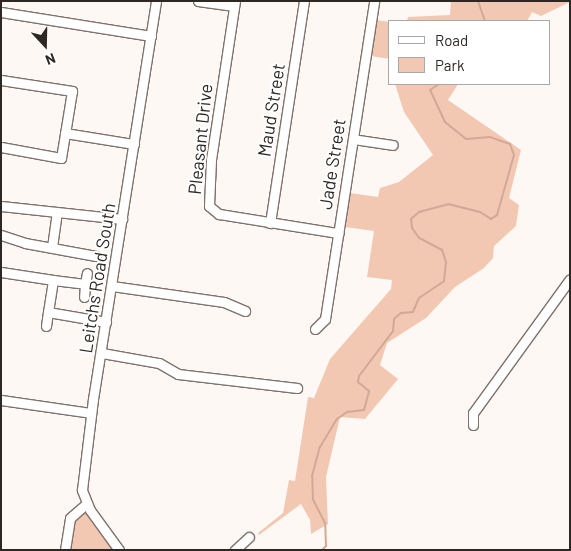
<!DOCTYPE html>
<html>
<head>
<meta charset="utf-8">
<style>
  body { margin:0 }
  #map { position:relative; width:571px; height:551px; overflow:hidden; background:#fef8f4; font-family:Barlow,sans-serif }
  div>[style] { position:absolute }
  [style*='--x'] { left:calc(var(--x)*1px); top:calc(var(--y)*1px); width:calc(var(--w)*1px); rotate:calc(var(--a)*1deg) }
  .green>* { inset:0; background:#f2c8b2 }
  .stream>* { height:2px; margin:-1px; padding:0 1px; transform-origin:1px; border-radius:1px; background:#d2a994 }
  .roads { filter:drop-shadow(1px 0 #7f716b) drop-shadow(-1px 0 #7f716b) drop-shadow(0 1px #7f716b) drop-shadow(0 -1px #7f716b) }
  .minor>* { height:9px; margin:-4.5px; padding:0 4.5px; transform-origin:4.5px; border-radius:4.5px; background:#fff }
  span { translate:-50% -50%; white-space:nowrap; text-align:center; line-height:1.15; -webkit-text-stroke:4px #fff; paint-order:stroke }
  .street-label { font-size:18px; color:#2e2825 }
  .frame { position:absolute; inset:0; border:2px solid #2e2825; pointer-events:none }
  .legend { position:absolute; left:388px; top:20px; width:162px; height:65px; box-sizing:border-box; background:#fff; border:1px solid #aba9a8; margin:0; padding:6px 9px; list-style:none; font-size:15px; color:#2e2825 }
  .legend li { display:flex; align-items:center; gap:10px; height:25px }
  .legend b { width:25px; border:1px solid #aba9a8 }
  .north { position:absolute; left:20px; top:20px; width:50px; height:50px; -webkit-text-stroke:4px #fff; paint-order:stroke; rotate:159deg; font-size:14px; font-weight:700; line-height:20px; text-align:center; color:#2e2825 }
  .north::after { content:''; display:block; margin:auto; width:18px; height:22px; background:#2e2825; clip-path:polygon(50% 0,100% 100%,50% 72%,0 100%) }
</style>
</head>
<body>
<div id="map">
  <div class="green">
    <div style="clip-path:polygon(451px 1px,570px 1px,570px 2px,541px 16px,532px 12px,527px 21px,407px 21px,408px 17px,450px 15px)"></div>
    <div style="clip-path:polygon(376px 20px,390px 22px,390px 59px,371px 56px)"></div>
    <div style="clip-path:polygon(395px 84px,458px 84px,448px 100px,521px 150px,509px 198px,519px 205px,516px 226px,494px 246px,493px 258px,484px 268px,455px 287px,426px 318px,387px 343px,380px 365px,398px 379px,365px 419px,340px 417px,326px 477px,328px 524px,311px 534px,310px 520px,301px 504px,259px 535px,258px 533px,283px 513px,289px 480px,295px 481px,308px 397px,314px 398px,330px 359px,391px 289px,392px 280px,367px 277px,374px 231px,345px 227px,350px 193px,378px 197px,380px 188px,399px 182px,433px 155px,404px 112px)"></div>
    <div style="clip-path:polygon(85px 511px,113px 550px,69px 550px,74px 518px)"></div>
  </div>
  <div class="stream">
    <div style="--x:478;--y:1;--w:21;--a:71"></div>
    <div style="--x:322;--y:550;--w:6;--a:-45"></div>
    <div style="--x:326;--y:546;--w:23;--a:-92"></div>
    <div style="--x:325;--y:523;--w:27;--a:-117"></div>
    <div style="--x:313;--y:499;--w:23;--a:-92"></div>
    <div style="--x:312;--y:476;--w:30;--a:-75"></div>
    <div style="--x:320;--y:447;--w:33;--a:-59"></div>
    <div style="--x:337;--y:419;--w:12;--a:-35"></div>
    <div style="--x:347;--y:412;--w:17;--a:-7"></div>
    <div style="--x:364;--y:410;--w:20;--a:-75"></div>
    <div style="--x:369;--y:391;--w:14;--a:-141"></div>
    <div style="--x:358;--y:382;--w:6;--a:-81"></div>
    <div style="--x:359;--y:376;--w:56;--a:-52.9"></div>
    <div style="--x:393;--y:331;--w:12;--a:-85"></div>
    <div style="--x:394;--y:319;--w:9;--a:-41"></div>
    <div style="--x:401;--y:313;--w:12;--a:-5"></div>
    <div style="--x:413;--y:312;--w:15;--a:-67"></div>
    <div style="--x:419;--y:298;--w:30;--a:-34"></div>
    <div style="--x:444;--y:281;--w:19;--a:-84"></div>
    <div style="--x:446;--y:262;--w:13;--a:-108"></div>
    <div style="--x:442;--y:250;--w:26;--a:-152"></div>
    <div style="--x:419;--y:238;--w:12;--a:-125"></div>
    <div style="--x:412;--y:228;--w:9;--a:-96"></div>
    <div style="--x:411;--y:219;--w:11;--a:-41"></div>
    <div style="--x:419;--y:212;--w:30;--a:-15"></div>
    <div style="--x:448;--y:204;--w:33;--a:14"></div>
    <div style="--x:480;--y:212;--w:13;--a:32"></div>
    <div style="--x:491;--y:219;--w:7;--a:-34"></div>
    <div style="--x:497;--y:215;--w:62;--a:-74.2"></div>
    <div style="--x:514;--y:155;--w:12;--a:-110"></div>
    <div style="--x:510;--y:144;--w:21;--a:-161"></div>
    <div style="--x:490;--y:137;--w:24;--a:175"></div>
    <div style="--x:466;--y:139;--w:27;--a:-141"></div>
    <div style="--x:445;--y:122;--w:35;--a:-115"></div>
    <div style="--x:430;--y:90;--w:11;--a:-34"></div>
  </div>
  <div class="roads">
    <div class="minor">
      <div style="--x:198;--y:1;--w:36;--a:8"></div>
      <div style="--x:235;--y:1;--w:161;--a:98.6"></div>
      <div style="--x:211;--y:160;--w:46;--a:92.5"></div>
      <div style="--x:209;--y:206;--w:13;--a:39"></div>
      <div style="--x:219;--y:214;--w:121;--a:9.1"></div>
      <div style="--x:1;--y:12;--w:152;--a:9.1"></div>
      <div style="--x:1;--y:80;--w:72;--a:8.8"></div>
      <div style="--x:72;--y:91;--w:68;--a:99.3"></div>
      <div style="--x:61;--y:158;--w:61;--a:-169.6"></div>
      <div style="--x:65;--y:133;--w:70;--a:9.1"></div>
      <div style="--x:353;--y:139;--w:40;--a:8.5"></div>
      <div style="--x:1;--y:206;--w:122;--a:6.1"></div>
      <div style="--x:270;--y:223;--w:225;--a:-81.3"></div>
      <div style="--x:1;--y:235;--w:25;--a:18"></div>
      <div style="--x:25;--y:243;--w:72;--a:10.4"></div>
      <div style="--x:52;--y:247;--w:35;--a:-82"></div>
      <div style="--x:1;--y:272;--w:53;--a:8.7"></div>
      <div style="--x:85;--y:284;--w:11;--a:-80"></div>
      <div style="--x:112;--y:286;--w:113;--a:8.1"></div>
      <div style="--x:224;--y:302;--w:23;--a:23"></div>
      <div style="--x:48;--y:312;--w:32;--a:-81"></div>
      <div style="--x:53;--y:280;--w:32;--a:7"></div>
      <div style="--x:85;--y:284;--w:13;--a:94"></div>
      <div style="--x:46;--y:326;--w:14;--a:-82"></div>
      <div style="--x:48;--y:312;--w:59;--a:9.8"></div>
      <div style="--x:315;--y:329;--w:14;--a:-45"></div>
      <div style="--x:325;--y:319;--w:322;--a:-81.2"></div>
      <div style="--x:102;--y:353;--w:58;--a:10"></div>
      <div style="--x:159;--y:363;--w:22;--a:30"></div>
      <div style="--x:178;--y:374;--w:120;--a:6.7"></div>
      <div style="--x:1;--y:400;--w:91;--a:8.2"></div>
      <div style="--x:473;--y:425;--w:12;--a:-90"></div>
      <div style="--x:473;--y:413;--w:165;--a:-54.1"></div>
      <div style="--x:65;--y:550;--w:32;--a:-81"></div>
      <div style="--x:70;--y:518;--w:21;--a:-41"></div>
      <div style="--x:119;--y:550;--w:49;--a:-125.9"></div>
      <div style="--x:90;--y:510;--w:22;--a:-112"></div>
      <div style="--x:82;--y:490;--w:92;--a:-83.1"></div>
      <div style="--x:93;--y:399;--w:403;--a:-81"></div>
      <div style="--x:235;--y:550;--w:19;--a:-43"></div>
    </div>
  </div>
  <div class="street-label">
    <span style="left:271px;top:110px;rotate:-81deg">Maud Street</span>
    <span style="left:200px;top:139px;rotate:-84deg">Pleasant Drive</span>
    <span style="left:332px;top:164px;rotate:-81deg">Jade Street</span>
    <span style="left:97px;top:278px;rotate:-81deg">Leitchs Road South</span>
  </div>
  <div class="frame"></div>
  <ul class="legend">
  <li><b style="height:6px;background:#fff"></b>Road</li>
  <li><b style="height:14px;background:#f2c8b2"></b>Park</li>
  </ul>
  <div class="north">N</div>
</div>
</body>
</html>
